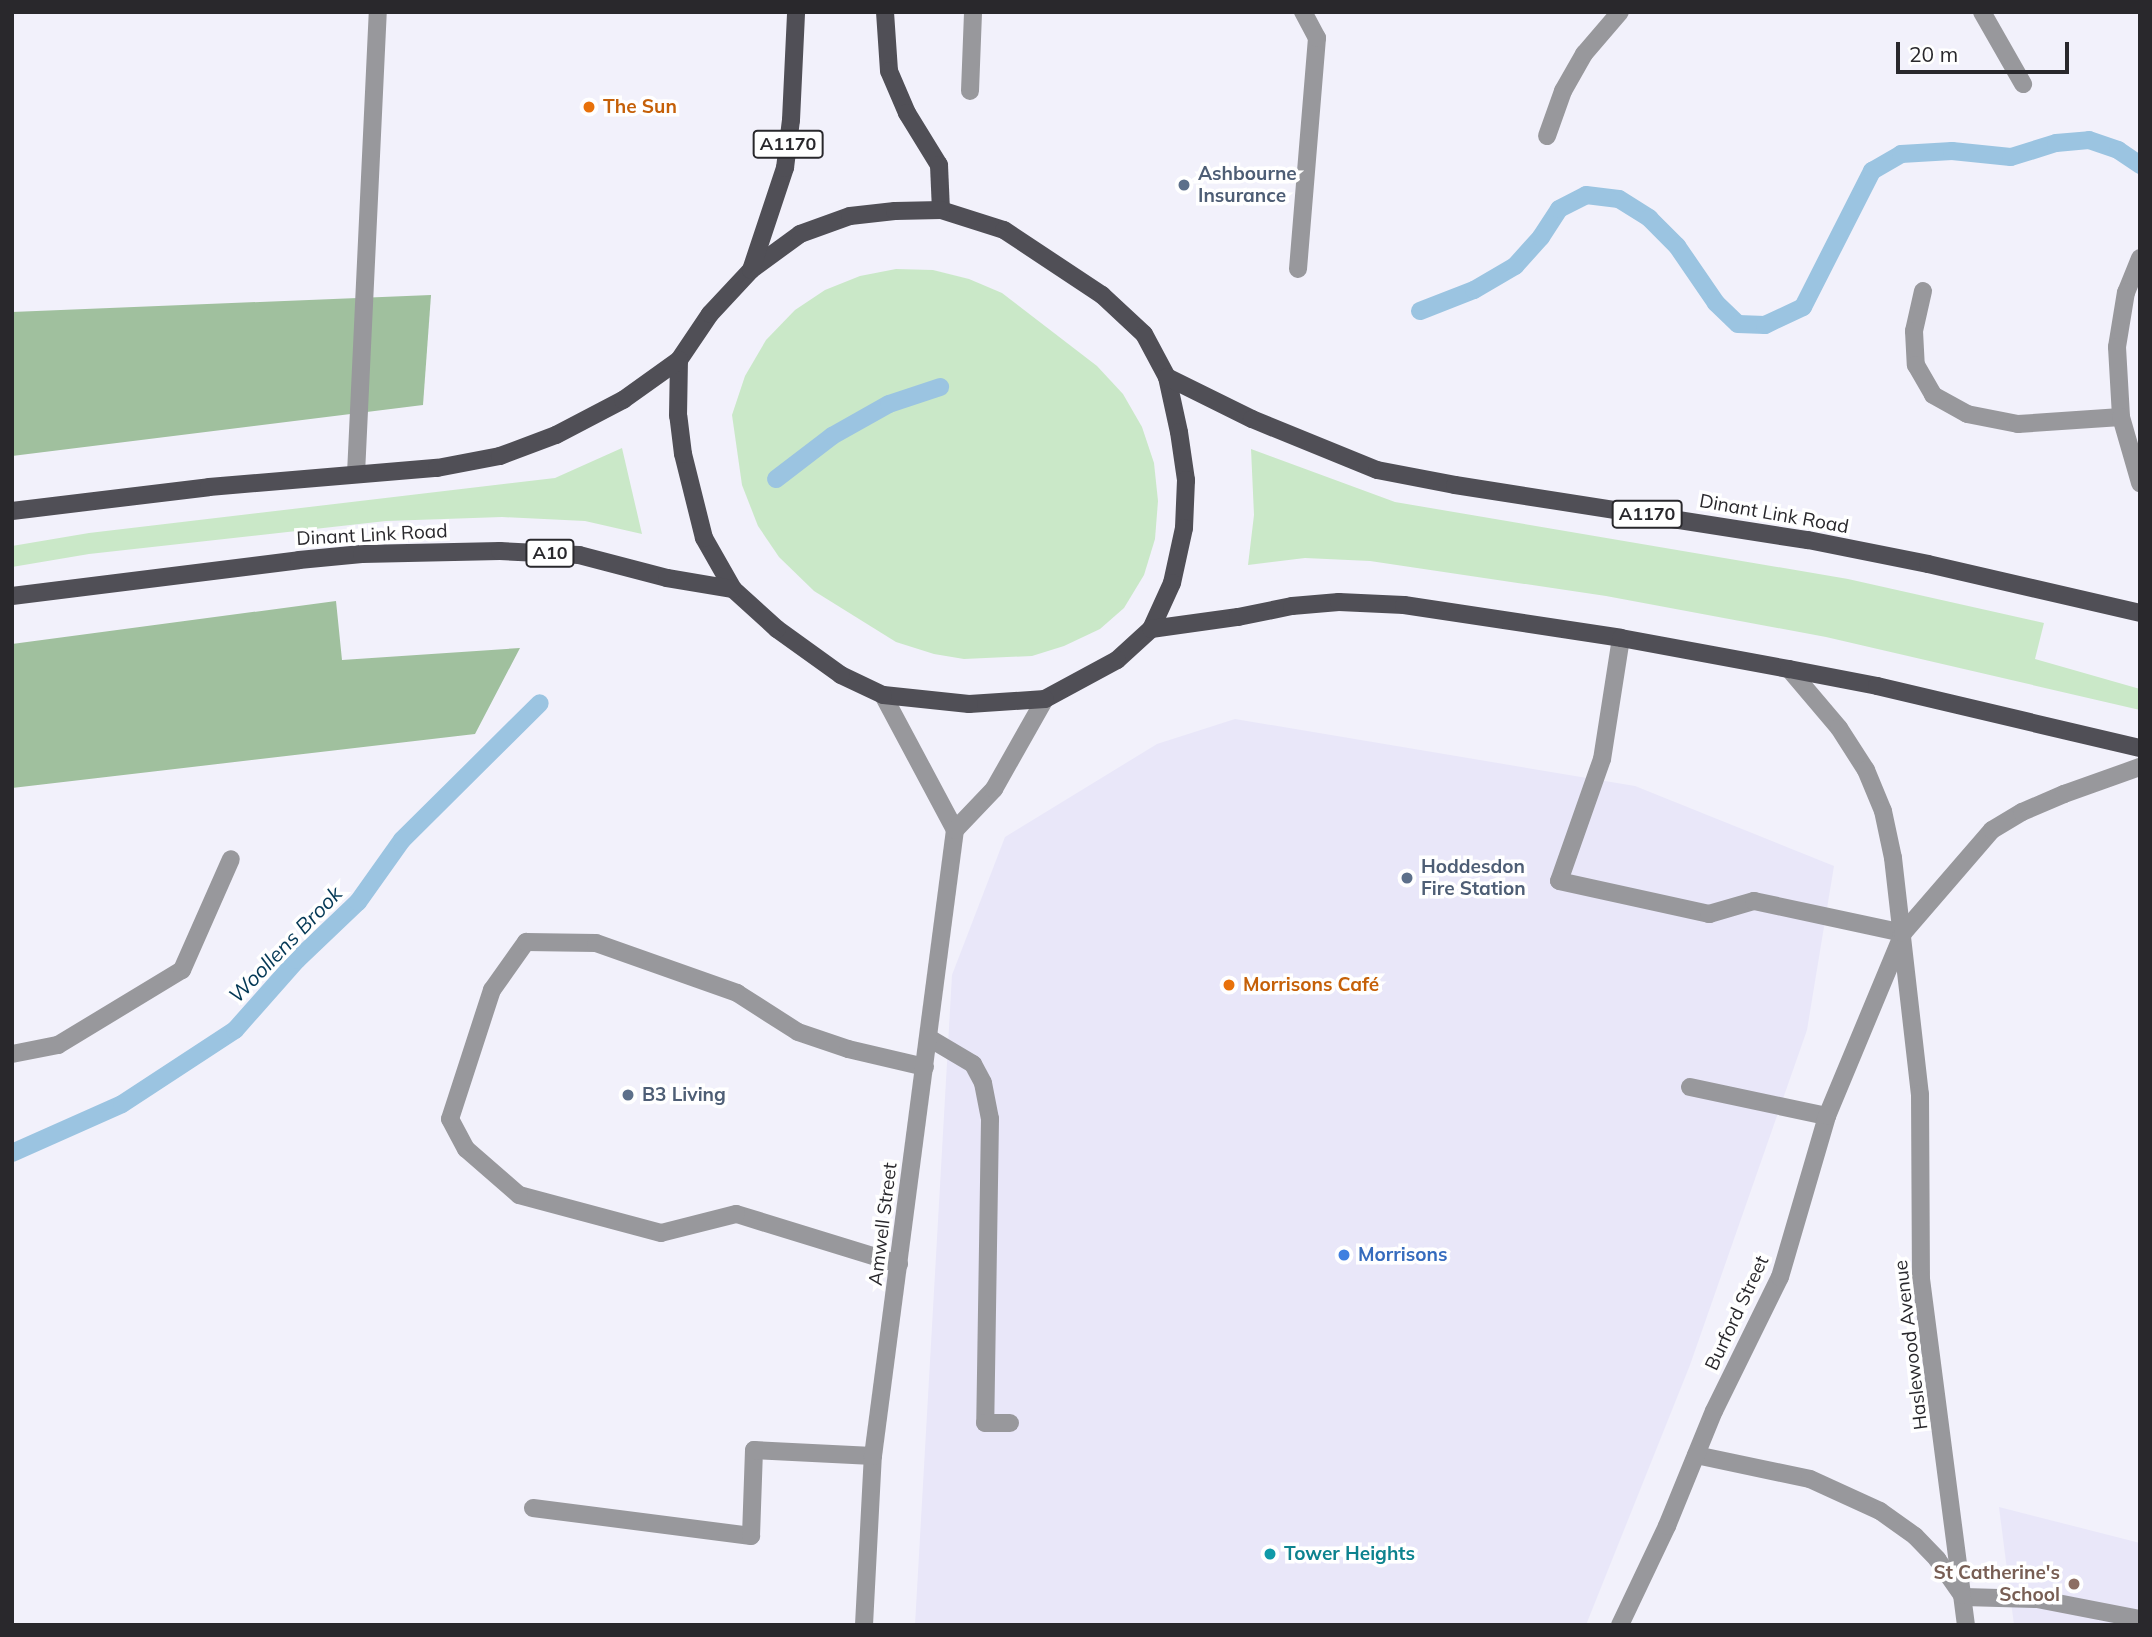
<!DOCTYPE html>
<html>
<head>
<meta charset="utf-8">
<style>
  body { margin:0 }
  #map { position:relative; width:2152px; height:1637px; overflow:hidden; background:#f2f1fb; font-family:Mulish,sans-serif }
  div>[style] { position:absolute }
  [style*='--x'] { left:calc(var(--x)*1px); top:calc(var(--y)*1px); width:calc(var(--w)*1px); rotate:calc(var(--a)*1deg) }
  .built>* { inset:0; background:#e9e7f9 }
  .green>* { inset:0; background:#cae8c8 }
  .forest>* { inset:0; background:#a0c09e }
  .stream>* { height:18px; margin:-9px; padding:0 9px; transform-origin:9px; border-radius:9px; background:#9bc4e1 }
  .service>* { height:18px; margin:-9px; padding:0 9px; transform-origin:9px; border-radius:9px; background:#98989c }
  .minor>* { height:18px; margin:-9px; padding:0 9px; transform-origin:9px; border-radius:9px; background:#98989c }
  .tertiary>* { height:18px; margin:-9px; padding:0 9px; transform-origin:9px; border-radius:9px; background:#98989c }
  .primary>* { height:18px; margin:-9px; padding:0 9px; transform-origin:9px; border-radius:9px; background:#504f56 }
  .dots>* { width:19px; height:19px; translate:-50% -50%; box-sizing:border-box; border:4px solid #fff; border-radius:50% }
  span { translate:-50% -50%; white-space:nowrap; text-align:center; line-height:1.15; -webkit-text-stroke:7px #fff; paint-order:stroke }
  .shield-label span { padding:2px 5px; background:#fff; border:2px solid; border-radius:5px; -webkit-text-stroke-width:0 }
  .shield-label { font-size:18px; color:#29282c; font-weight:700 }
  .food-label { font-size:19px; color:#c56008; font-weight:700 }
  .left { translate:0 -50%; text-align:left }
  .service-label { font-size:19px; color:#4e5e75; font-weight:700 }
  .street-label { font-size:19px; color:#29282c }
  .shop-label { font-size:19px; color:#366cbe; font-weight:700 }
  .culture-label { font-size:19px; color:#0d838f; font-weight:700 }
  .education-label { font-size:19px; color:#785e54; font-weight:700 }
  .right { translate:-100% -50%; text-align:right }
  .water-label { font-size:21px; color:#033855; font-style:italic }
  .frame { position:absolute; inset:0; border:14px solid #29282c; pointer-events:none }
  .scale { position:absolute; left:1896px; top:42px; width:173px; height:32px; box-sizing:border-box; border:4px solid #29282c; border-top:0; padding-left:9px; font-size:21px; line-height:24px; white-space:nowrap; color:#29282c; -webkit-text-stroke:5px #fff; paint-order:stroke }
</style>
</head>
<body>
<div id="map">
  <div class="built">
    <div style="clip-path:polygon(1235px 719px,1635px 786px,1834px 866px,1807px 1030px,1690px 1365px,1586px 1625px,915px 1625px,952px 975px,1005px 837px,1157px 744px)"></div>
    <div style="clip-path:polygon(1999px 1507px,2140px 1543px,2140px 1625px,2014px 1625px)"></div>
  </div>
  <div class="green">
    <div style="clip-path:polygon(896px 269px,933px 270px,969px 279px,1002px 293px,1097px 366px,1123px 394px,1142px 427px,1154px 463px,1158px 501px,1155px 539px,1144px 575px,1124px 608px,1100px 629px,1064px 646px,1032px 656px,964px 659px,934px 654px,896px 642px,814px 591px,779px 557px,758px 526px,742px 485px,732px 415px,745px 376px,766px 340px,795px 310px,825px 290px,860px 276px)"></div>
    <div style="clip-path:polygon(622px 448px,642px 534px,585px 521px,502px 517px,386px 521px,89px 554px,12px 567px,12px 546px,89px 533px,555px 478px)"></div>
    <div style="clip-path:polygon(1251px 449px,1395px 502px,1848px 579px,2044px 623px,2035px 659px,2140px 689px,2140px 710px,1826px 637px,1606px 596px,1370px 561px,1305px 558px,1248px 565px,1254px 515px)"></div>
  </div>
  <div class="forest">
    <div style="clip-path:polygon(431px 295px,423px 405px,12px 456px,12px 312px)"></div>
    <div style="clip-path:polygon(336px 601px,342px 660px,520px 648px,475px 734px,12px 788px,12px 644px)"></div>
  </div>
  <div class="stream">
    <div style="--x:1420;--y:311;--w:58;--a:-21.3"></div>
    <div style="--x:1474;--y:290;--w:48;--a:-30.3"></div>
    <div style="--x:1515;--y:266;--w:39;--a:-48"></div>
    <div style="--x:1541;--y:237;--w:33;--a:-57"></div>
    <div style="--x:1559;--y:209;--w:30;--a:-27"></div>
    <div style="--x:1586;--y:195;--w:33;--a:7"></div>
    <div style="--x:1619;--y:199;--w:36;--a:32"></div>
    <div style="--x:1649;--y:218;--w:40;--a:45"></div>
    <div style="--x:1677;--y:246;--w:69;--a:55.6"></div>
    <div style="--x:1716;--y:303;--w:30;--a:44"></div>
    <div style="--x:1738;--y:324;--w:27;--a:2"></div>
    <div style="--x:1765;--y:325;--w:42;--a:-25.3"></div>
    <div style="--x:1803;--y:307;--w:153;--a:-63.1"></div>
    <div style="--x:1872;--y:171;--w:34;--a:-30"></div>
    <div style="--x:1901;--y:154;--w:51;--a:-3.4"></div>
    <div style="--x:1952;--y:151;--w:59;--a:5.8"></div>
    <div style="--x:2011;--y:157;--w:47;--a:-17.3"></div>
    <div style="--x:2056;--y:143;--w:33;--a:-5"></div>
    <div style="--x:2089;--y:140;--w:31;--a:19"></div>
    <div style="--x:2118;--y:150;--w:27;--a:34"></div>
    <div style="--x:776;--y:479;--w:71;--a:-37.5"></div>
    <div style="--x:832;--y:436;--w:65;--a:-29.3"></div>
    <div style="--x:889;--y:404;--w:54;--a:-18.4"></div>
    <div style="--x:12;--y:1153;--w:120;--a:-24"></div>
    <div style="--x:122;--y:1104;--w:135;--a:-33.2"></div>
    <div style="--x:235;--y:1030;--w:94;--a:-48.5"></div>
    <div style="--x:297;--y:960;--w:84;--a:-43.6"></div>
    <div style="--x:358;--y:902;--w:76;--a:-54.6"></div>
    <div style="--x:402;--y:840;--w:194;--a:-44.8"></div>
  </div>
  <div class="service">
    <div style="--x:1982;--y:12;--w:83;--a:60.3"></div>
    <div style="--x:970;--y:91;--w:79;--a:-87.8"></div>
    <div style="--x:1298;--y:269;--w:232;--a:-85.3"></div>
    <div style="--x:1317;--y:38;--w:30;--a:-118"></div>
    <div style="--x:1923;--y:291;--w:41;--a:102.7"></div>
    <div style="--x:1914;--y:331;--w:34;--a:87"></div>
    <div style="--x:1916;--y:365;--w:34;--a:60"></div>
    <div style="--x:1933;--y:395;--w:39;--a:29"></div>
    <div style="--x:1967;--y:414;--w:52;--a:11.1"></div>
    <div style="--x:2018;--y:424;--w:103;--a:-3.9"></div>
    <div style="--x:356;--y:474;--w:463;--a:-87.3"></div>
    <div style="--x:1621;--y:638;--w:122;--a:98.9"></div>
    <div style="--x:1602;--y:759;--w:129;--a:109.4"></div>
    <div style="--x:1559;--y:881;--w:154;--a:12.4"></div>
    <div style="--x:1709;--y:914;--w:47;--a:-16.1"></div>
    <div style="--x:1754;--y:901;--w:152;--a:12.1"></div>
    <div style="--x:929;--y:1038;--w:51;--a:30.6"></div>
    <div style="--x:973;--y:1064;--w:21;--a:62"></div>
    <div style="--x:983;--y:1083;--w:37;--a:79"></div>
    <div style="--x:990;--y:1119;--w:304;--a:90.9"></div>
    <div style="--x:985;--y:1423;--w:25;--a:0"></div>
    <div style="--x:58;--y:1045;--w:145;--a:-31.2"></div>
    <div style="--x:182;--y:970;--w:121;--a:-66.2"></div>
    <div style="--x:1690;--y:1087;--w:140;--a:12"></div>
    <div style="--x:899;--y:1264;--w:170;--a:-162.9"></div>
    <div style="--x:736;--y:1214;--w:77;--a:165.8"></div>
    <div style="--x:661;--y:1233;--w:147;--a:-165"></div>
    <div style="--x:519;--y:1195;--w:70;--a:-139"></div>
    <div style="--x:466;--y:1149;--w:34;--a:-118"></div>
    <div style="--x:450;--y:1119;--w:136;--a:-72"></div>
    <div style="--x:492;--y:990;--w:59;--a:-54.7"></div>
    <div style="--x:526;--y:942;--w:70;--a:0.8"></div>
    <div style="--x:596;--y:943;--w:150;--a:19.5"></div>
    <div style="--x:737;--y:993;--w:72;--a:32.6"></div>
    <div style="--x:798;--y:1032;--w:53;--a:18.8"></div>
    <div style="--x:848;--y:1049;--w:79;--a:13.2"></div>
    <div style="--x:533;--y:1508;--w:220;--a:7.3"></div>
    <div style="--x:751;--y:1536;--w:86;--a:-88"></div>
    <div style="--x:754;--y:1450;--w:119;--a:2.9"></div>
    <div style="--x:1964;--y:1597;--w:73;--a:1.6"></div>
    <div style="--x:2037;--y:1599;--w:105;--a:11"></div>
  </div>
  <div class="minor">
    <div style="--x:1547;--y:136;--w:48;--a:-70.4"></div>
    <div style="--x:1563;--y:91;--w:43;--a:-60.4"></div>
    <div style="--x:1584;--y:54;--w:55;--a:-49.4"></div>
    <div style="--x:1789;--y:669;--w:77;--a:49.7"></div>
    <div style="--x:1839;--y:728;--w:50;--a:57.3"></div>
    <div style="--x:1866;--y:770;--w:44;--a:67.5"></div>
    <div style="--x:1883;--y:811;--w:48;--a:78"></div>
    <div style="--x:1893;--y:858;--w:238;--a:83.5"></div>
    <div style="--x:1920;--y:1094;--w:185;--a:89.7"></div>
    <div style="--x:1921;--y:1279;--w:349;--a:82.6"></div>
    <div style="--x:883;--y:695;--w:153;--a:61.9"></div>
    <div style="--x:12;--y:1054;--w:47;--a:-11.1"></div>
    <div style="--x:1696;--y:1455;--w:116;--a:11.9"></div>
    <div style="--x:1810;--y:1479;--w:77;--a:24.6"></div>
    <div style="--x:1880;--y:1511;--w:43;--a:35.5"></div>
    <div style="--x:1915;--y:1536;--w:32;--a:46"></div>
    <div style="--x:1937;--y:1559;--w:44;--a:55.2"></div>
    <div style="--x:864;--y:1625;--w:169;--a:-87"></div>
    <div style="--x:873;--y:1456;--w:631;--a:-82.54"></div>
    <div style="--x:955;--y:830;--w:57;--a:-46.4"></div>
    <div style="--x:994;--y:789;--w:103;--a:-60.5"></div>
    <div style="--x:1620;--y:1625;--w:110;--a:-64.6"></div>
    <div style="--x:1667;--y:1526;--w:124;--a:-67.8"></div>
    <div style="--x:1714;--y:1411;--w:149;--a:-63.8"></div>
    <div style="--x:1780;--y:1277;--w:168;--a:-73.7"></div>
    <div style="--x:1827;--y:1116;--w:198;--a:-67.4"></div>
    <div style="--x:1903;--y:933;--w:136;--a:-49.2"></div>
    <div style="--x:1992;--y:830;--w:35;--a:-31"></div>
    <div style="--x:2022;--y:812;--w:46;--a:-23.2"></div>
    <div style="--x:2064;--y:794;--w:81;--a:-19.6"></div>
  </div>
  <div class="tertiary">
    <div style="--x:2140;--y:258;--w:37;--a:112"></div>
    <div style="--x:2126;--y:292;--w:56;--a:99.3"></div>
    <div style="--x:2117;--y:347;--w:70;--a:86.7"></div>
    <div style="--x:2121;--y:417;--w:69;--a:73.9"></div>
  </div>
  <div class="primary">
    <div style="--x:885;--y:12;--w:59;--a:86.1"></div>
    <div style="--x:889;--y:71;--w:46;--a:66.8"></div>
    <div style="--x:907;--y:113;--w:61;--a:58.4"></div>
    <div style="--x:939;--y:165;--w:45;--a:87.5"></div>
    <div style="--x:941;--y:210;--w:66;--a:17.6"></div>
    <div style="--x:1004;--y:230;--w:118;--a:33.6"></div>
    <div style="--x:1102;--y:295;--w:57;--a:42.9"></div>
    <div style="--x:1144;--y:334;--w:49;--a:61.9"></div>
    <div style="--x:1167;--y:377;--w:56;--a:77.7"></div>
    <div style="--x:1179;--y:432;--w:49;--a:81.7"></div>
    <div style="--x:1186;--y:480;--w:48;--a:92.4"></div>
    <div style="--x:1184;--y:528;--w:56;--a:102.3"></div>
    <div style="--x:1172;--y:583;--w:51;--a:114.5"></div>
    <div style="--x:1151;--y:629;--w:46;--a:137.6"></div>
    <div style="--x:1117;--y:660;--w:82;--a:151.6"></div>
    <div style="--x:1045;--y:699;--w:76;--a:176.2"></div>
    <div style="--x:969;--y:704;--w:86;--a:-174"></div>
    <div style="--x:883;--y:695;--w:47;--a:-154.5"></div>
    <div style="--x:841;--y:675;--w:79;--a:-144.3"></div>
    <div style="--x:777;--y:629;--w:59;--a:-137.7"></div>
    <div style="--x:733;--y:589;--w:59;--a:-119.6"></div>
    <div style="--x:704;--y:538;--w:87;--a:-104"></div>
    <div style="--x:683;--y:454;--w:38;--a:-97"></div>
    <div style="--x:678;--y:416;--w:56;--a:-89"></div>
    <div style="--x:679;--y:360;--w:55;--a:-56"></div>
    <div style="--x:710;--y:314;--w:60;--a:-47"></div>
    <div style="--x:751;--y:270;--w:61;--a:-36.3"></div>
    <div style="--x:800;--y:234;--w:53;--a:-19.8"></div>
    <div style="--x:850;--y:216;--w:45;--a:-6.3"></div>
    <div style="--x:895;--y:211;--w:46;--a:-1.2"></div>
    <div style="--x:751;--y:270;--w:108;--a:-71.6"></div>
    <div style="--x:785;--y:168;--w:48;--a:-82.9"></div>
    <div style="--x:791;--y:120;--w:108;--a:-87.3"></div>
    <div style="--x:1167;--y:377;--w:95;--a:26.3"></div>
    <div style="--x:1252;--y:419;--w:135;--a:22.2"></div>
    <div style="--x:1377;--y:470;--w:79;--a:10.9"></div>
    <div style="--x:1455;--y:485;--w:357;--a:8.9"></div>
    <div style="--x:1808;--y:540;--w:122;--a:11.3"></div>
    <div style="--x:1928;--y:564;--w:218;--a:13"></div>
    <div style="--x:12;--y:511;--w:198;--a:-6.9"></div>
    <div style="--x:209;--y:487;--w:229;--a:-4.8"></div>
    <div style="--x:437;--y:468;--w:64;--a:-10.8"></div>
    <div style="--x:500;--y:456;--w:60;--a:-20.6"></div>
    <div style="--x:556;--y:435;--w:76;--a:-27.6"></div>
    <div style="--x:623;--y:400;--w:69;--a:-35.5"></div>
    <div style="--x:12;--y:596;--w:289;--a:-7.1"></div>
    <div style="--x:299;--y:560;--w:63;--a:-5.4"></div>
    <div style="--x:362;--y:554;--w:138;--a:-1.2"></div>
    <div style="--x:500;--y:551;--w:79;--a:2.9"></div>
    <div style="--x:579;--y:555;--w:91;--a:14.6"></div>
    <div style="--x:667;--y:578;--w:67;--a:9.5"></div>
    <div style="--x:1151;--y:629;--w:88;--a:-7.9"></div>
    <div style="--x:1238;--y:617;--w:55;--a:-11.5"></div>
    <div style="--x:1292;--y:606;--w:47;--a:-4.9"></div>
    <div style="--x:1339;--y:602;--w:65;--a:2.6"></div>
    <div style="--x:1404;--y:605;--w:219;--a:8.6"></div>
    <div style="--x:1621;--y:638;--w:171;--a:10.5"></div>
    <div style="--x:1789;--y:669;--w:90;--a:10.9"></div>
    <div style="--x:1877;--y:686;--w:270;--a:13.3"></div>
  </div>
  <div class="dots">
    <div style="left:589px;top:107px;background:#e8710a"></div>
    <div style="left:1184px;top:185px;background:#5c6f8a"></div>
    <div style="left:1407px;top:878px;background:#5c6f8a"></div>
    <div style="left:1229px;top:985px;background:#e8710a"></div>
    <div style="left:628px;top:1095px;background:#5c6f8a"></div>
    <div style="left:1344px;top:1255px;background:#3f7fe0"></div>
    <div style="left:1270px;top:1554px;background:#0f9aa8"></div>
    <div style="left:2074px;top:1584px;background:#8d6e63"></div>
  </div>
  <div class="shield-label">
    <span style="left:788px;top:144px">A1170</span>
    <span style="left:1647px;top:514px">A1170</span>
    <span style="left:550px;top:553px">A10</span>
  </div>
  <div class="food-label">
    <span class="left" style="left:603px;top:107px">The Sun</span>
    <span class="left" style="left:1243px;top:985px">Morrisons Café</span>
  </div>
  <div class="service-label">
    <span class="left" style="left:1198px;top:185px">Ashbourne<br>Insurance</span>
    <span class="left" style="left:1421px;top:878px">Hoddesdon<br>Fire Station</span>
    <span class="left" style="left:642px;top:1095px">B3 Living</span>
  </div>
  <div class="street-label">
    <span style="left:1774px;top:514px;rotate:10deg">Dinant Link Road</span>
    <span style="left:372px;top:535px;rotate:-3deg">Dinant Link Road</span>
    <span style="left:883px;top:1224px;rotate:-83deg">Amwell Street</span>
    <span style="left:1737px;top:1313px;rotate:-65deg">Burford Street</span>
    <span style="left:1911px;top:1345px;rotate:-97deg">Haslewood Avenue</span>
  </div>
  <div class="shop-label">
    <span class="left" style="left:1358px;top:1255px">Morrisons</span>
  </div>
  <div class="culture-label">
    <span class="left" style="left:1284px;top:1554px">Tower Heights</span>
  </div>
  <div class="education-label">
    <span class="right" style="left:2060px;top:1584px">St Catherine's<br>School</span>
  </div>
  <div class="water-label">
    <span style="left:285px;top:944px;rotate:-46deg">Woollens Brook</span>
  </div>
  <div class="frame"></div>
  <div class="scale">20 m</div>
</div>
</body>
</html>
